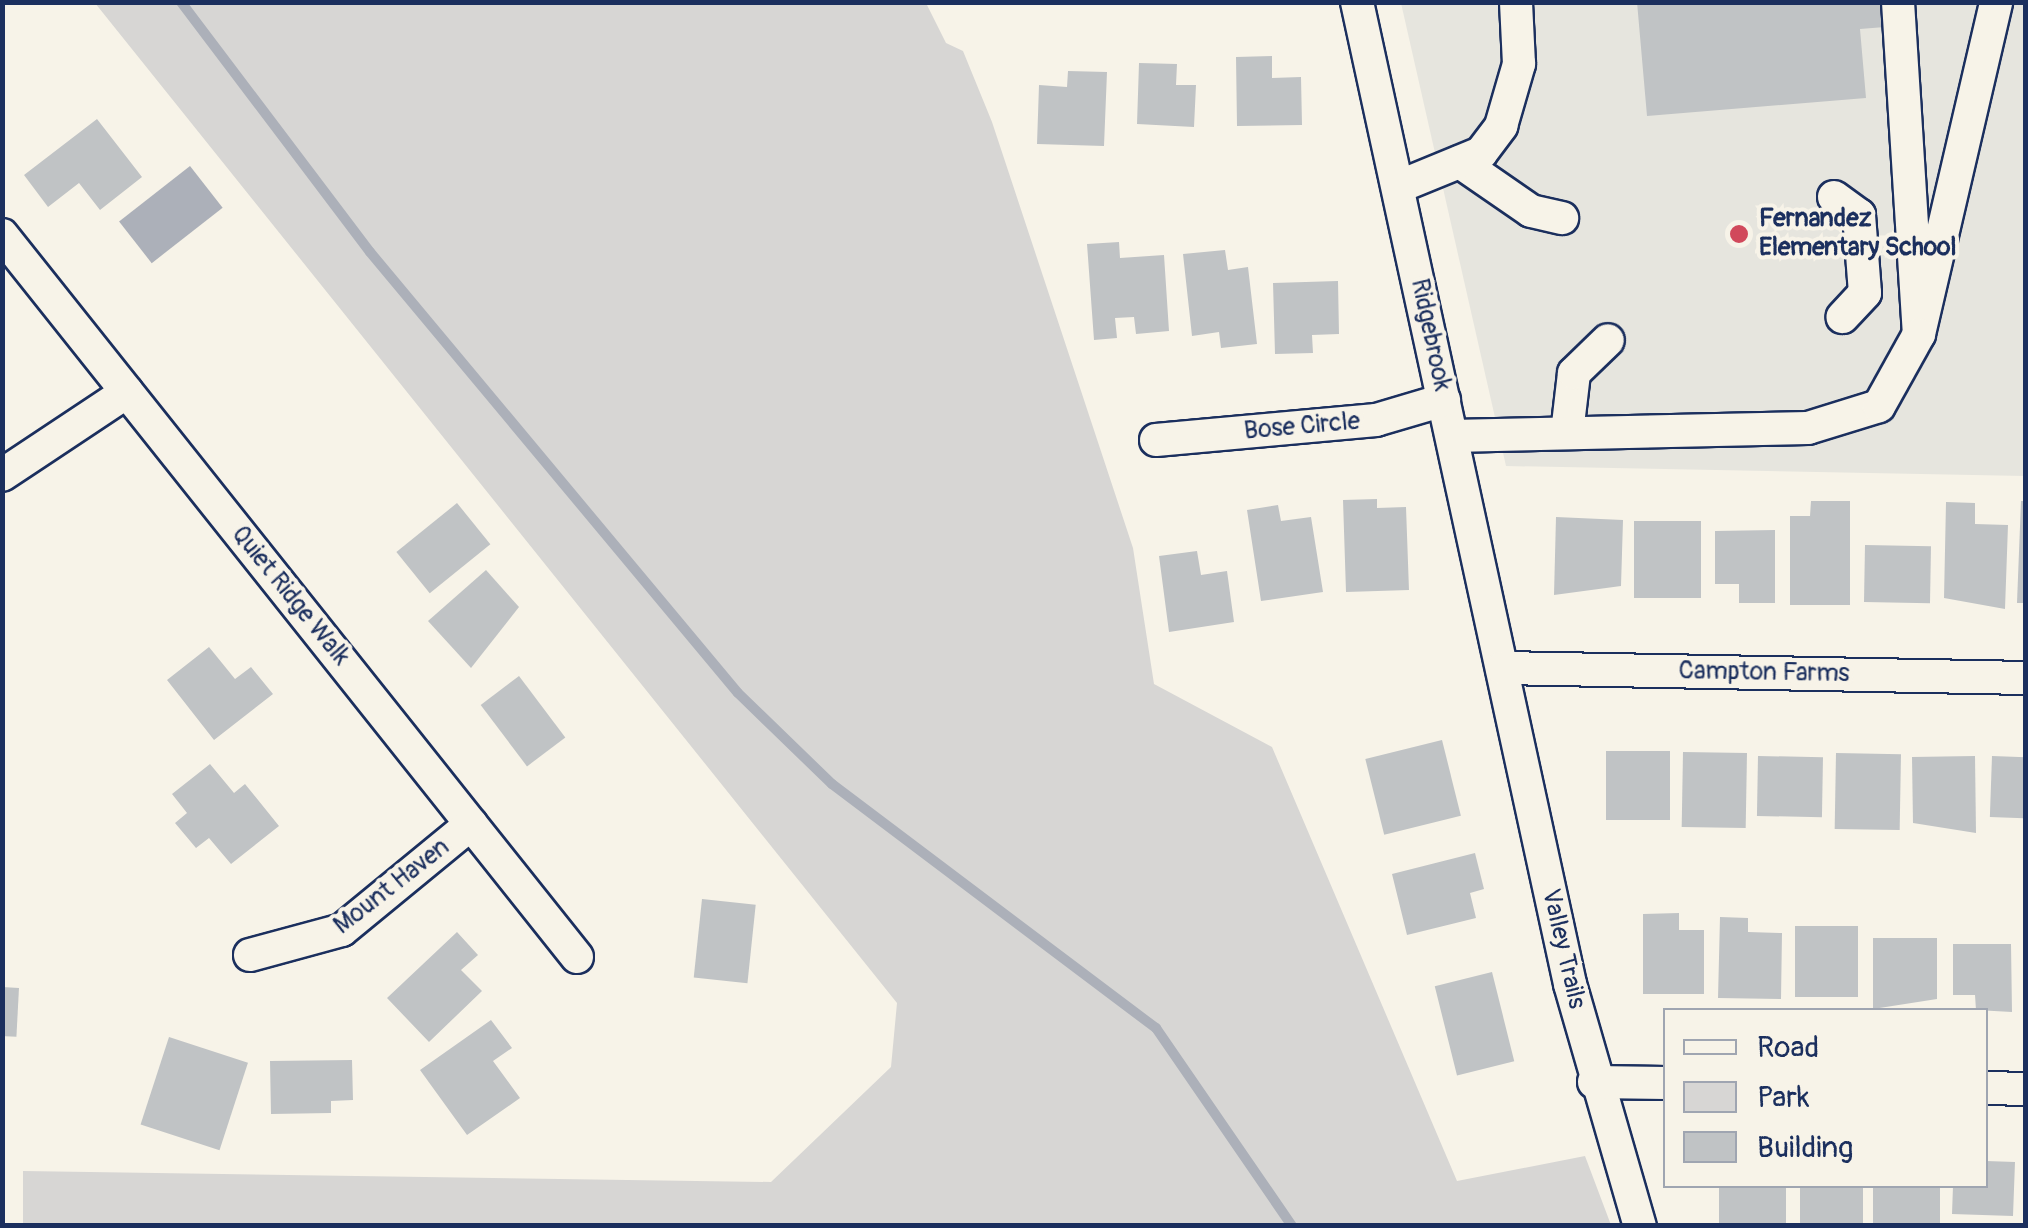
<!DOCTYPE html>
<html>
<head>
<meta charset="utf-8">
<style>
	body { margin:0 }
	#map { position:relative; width:2028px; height:1228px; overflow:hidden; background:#f7f3e8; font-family:Pangolin,sans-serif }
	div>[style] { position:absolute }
	.built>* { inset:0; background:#e6e5de }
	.green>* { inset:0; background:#d7d6d4 }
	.water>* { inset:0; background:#acb0b9; transform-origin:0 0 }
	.stream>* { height:10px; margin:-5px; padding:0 5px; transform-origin:5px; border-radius:5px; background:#acb0b9 }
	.building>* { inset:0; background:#c0c3c5; transform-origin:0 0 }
	.roads { filter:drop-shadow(2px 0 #1b2f5e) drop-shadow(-2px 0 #1b2f5e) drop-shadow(0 2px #1b2f5e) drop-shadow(0 -2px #1b2f5e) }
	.minor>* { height:32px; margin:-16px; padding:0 16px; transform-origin:16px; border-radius:16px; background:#f7f3e8 }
	.dots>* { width:28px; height:28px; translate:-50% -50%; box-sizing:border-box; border:5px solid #f7f3e8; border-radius:50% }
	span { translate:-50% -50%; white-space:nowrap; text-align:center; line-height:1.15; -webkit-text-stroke:8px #f7f3e8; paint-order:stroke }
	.poi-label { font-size:25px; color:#1b2f5e; font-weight:700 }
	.left { translate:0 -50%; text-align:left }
	.street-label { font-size:25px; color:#1b2f5e }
	.frame { position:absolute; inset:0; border:5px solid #1b2f5e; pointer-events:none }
	.legend { position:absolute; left:1663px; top:1008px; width:325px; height:180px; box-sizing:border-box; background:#f7f3e8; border:2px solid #9fa5b1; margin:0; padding:12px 18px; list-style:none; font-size:30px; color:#1b2f5e }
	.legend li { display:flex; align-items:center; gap:20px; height:50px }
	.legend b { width:50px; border:2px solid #9fa5b1 }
</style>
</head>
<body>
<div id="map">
	<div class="built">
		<i style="clip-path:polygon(1401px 3px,2025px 3px,2025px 476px,1506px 466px)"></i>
	</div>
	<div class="green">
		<i style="clip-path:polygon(926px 3px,946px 43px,963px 51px,992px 122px,1133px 548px,1154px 684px,1272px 747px,1457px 1181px,1585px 1156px,1611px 1225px,23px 1225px,23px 1171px,771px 1182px,891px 1067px,897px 1003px,95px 3px)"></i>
	</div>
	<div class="water">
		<i style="left:190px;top:166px;width:53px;height:90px;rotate:52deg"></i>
	</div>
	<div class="stream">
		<i style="left:181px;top:2px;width:313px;rotate:52.9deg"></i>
		<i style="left:370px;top:252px;width:574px;rotate:50.16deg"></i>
		<i style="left:738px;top:693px;width:131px;rotate:44.1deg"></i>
		<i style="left:832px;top:784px;width:406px;rotate:37deg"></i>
		<i style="left:1156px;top:1028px;width:240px;rotate:55.5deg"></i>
	</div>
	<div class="building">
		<i style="clip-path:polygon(1637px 2px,1883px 2px,1885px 27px,1860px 29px,1866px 98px,1647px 116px)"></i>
		<i style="clip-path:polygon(1272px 56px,1272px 78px,1301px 77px,1302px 125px,1237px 126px,1236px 57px)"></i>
		<i style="clip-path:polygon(1139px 63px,1177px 64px,1176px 85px,1196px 85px,1194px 127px,1137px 124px)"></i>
		<i style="clip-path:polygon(1068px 71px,1107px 72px,1104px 146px,1037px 144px,1039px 85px,1067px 87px)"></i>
		<i style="clip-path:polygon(97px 119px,142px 177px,100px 210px,79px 183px,48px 207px,24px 175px)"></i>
		<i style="clip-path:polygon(1119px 242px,1120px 258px,1164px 255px,1169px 331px,1136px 334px,1134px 317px,1115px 318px,1117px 338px,1094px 340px,1087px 244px)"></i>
		<i style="clip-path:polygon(1225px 250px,1228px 270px,1248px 267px,1257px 344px,1221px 348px,1219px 332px,1192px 336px,1183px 254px)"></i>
		<i style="clip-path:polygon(1338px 281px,1339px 334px,1312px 335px,1313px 353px,1275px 354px,1273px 283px)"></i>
		<i style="clip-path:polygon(1377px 499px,1377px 508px,1406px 507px,1409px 590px,1346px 592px,1343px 500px)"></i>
		<i style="clip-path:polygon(1811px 501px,1850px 501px,1850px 605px,1790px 605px,1790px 516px,1810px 516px)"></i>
		<i style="clip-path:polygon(2021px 501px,2026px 501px,2026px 603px,2017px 603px)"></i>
		<i style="clip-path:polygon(1946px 502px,1975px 503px,1975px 524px,2008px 525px,2005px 609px,1944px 598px)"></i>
		<i style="left:457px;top:503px;width:53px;height:78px;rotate:51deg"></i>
		<i style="clip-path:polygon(1278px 505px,1281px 521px,1311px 517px,1323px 592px,1261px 601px,1247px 510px)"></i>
		<i style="clip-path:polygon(1556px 517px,1623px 520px,1621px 586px,1554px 595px)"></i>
		<i style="left:1634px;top:521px;width:67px;height:77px"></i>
		<i style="clip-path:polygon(1775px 530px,1775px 603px,1739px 603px,1739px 584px,1715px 584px,1715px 531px)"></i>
		<i style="left:1865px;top:545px;width:66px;height:57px;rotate:1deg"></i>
		<i style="clip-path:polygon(1197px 551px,1201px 575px,1227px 571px,1234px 622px,1169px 632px,1159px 556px)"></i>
		<i style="clip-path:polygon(486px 570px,519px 607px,471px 668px,428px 621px)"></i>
		<i style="clip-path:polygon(209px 647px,235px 679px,251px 667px,273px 694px,214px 740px,167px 680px)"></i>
		<i style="left:519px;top:676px;width:77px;height:48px;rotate:53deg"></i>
		<i style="left:1442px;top:740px;width:78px;height:79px;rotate:76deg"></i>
		<i style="left:1670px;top:751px;width:69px;height:64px;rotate:90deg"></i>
		<i style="left:1683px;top:752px;width:64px;height:75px;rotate:1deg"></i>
		<i style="left:1836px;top:753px;width:65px;height:76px;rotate:1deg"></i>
		<i style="left:1758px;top:756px;width:65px;height:60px;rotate:1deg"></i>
		<i style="clip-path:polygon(1975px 756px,1976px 833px,1913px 823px,1912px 757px)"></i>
		<i style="left:1992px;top:756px;width:34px;height:61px;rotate:2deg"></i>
		<i style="clip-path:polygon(210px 764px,234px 793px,245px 784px,279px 826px,231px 864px,209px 838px,196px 848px,175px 823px,187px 813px,172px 794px)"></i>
		<i style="clip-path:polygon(1475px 853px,1484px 889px,1470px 893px,1476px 918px,1407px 935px,1392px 874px)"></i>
		<i style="left:702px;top:899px;width:54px;height:79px;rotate:6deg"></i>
		<i style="clip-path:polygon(1679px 913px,1679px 930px,1704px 930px,1704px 994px,1643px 994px,1643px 914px)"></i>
		<i style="clip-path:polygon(1720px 917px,1748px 918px,1748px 932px,1782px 933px,1781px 999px,1718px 998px)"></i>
		<i style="left:1795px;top:926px;width:63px;height:71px"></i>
		<i style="clip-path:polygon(457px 932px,478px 955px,461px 970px,482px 991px,429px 1042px,387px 998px)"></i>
		<i style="clip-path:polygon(1873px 938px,1937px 938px,1937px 999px,1873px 1009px)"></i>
		<i style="clip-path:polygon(1953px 944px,2011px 944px,2012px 1012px,1976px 1010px,1975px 995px,1953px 995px)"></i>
		<i style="left:1492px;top:972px;width:92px;height:59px;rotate:76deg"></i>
		<i style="left:2px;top:987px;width:17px;height:49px;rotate:3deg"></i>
		<i style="clip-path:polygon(491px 1020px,512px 1048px,493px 1061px,520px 1098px,467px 1135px,420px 1070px)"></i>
		<i style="left:169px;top:1037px;width:83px;height:92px;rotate:18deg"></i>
		<i style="clip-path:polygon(352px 1060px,353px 1100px,331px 1101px,331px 1113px,271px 1114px,270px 1061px)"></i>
		<i style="clip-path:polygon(1986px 1161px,2015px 1162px,2013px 1216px,1952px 1214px,1953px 1186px,1986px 1186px)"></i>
		<i style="left:1719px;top:1186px;width:67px;height:40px"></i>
		<i style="left:1800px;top:1186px;width:63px;height:40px"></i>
		<i style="left:1873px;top:1186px;width:67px;height:40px"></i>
	</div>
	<div class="roads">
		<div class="minor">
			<i style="left:1357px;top:2px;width:1005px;rotate:77.76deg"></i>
			<i style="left:1570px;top:984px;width:252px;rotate:73.9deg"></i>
			<i style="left:1898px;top:2px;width:333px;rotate:86.4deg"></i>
			<i style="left:1919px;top:334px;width:341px;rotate:-76.9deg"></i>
			<i style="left:1460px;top:162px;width:86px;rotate:34.6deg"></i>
			<i style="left:1531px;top:211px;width:32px;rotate:13deg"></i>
			<i style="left:1398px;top:187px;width:90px;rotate:-22.3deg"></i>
			<i style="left:1481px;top:153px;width:34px;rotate:-53deg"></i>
			<i style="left:1501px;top:126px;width:65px;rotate:-73.8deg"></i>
			<i style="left:1519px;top:64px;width:62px;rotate:-92.8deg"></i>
			<i style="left:1834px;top:197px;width:31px;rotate:36deg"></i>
			<i style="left:1859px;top:215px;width:78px;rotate:85.6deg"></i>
			<i style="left:1865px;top:293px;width:33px;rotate:133deg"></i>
			<i style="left:2px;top:235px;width:923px;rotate:51.47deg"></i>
			<i style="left:1567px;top:433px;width:60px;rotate:-83.3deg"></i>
			<i style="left:1574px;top:373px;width:47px;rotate:-44.1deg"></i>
			<i style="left:1452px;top:436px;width:356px;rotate:-1.3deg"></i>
			<i style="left:1808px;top:428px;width:74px;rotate:-17.2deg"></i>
			<i style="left:1879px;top:406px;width:82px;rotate:-60.9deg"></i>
			<i style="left:1156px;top:440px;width:221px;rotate:-5.2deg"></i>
			<i style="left:1376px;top:420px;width:71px;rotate:-16.4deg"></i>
			<i style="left:2px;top:475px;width:150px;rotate:-33.6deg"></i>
			<i style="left:1502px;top:668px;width:524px;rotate:1.09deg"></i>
			<i style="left:250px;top:955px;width:95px;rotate:-15.2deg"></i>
			<i style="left:342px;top:930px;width:167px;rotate:-39.4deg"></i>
			<i style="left:1594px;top:1082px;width:72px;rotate:0.8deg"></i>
			<i style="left:1986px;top:1088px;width:40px;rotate:1.4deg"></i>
		</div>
	</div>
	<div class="dots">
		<i style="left:1739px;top:234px;background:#d1495b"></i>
	</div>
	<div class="poi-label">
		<span class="left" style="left:1759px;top:234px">Fernandez<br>Elementary School</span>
	</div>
	<div class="street-label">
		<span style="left:1430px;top:335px;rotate:78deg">Ridgebrook</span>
		<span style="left:1302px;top:427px;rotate:-5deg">Bose Circle</span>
		<span style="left:290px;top:596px;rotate:51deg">Quiet Ridge Walk</span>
		<span style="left:1764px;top:673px;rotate:1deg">Campton Farms</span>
		<span style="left:392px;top:887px;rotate:-38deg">Mount Haven</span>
		<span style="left:1563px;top:949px;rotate:77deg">Valley Trails</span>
	</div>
	<div class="frame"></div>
	<ul class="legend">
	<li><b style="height:12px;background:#f7f3e8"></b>Road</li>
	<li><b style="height:28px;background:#d7d6d4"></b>Park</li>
	<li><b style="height:28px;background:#c0c3c5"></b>Building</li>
	</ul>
</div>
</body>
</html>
